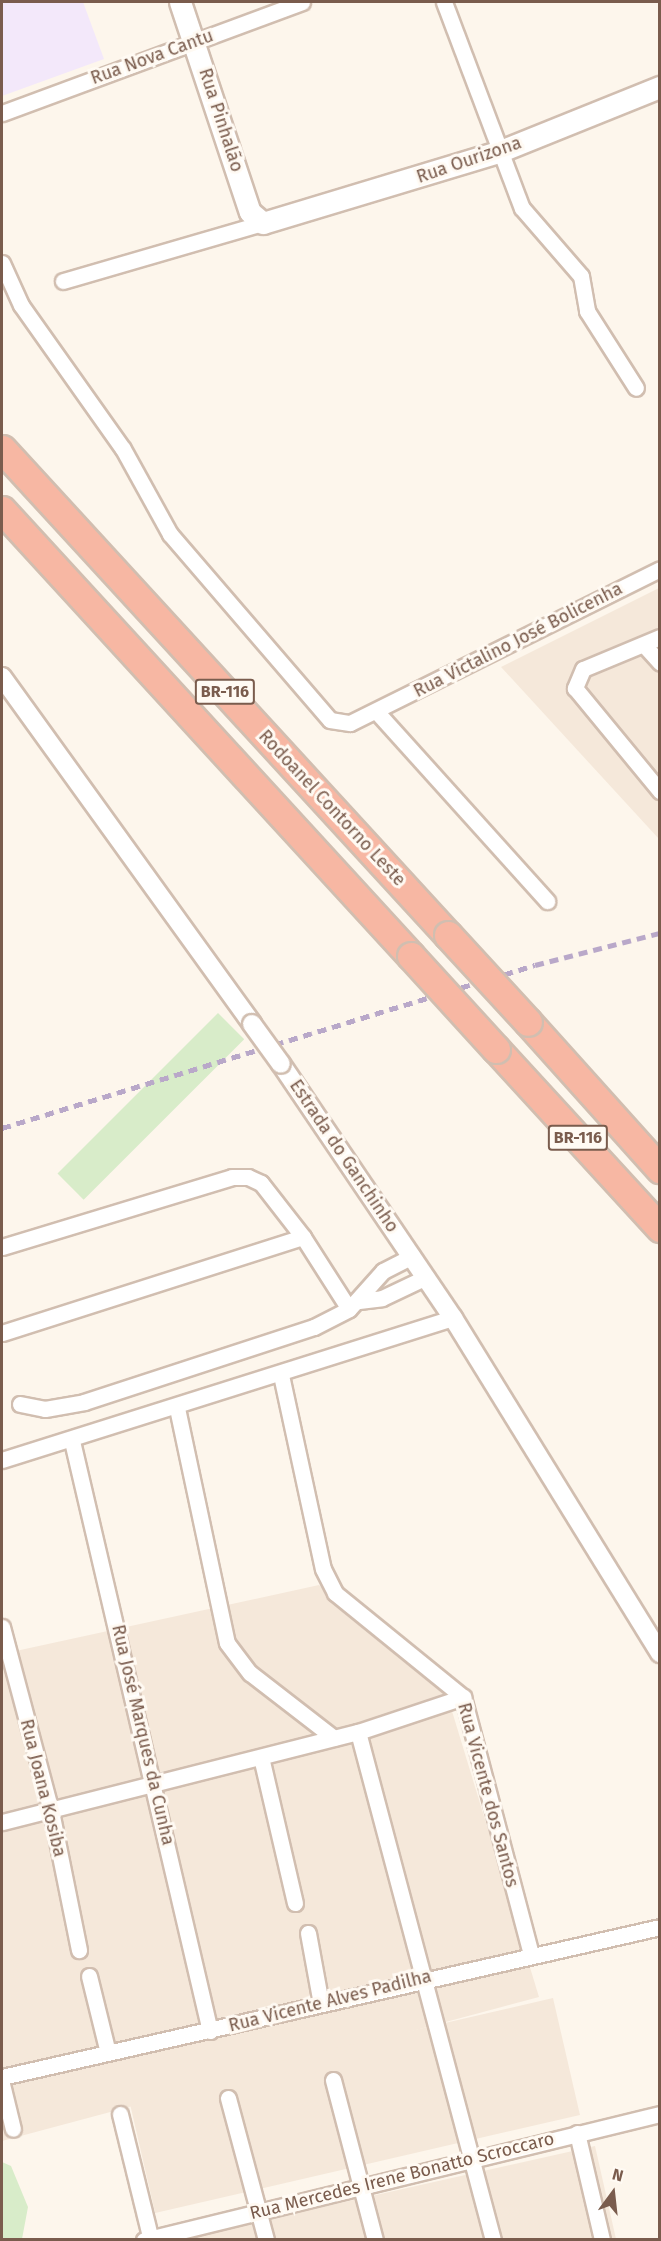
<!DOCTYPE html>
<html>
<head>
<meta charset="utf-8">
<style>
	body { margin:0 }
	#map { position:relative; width:661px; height:2241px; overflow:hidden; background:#fdf6ec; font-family:"Fira Sans",sans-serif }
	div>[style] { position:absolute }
	.residential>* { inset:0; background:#f5e8da; transform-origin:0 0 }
	.education>* { inset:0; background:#f3e8fa }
	.green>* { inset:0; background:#d8ecc9; transform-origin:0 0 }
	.roads { filter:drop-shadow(2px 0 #d1beb0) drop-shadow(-2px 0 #d1beb0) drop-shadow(0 2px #d1beb0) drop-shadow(0 -2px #d1beb0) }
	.minor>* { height:15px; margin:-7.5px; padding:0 7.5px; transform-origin:7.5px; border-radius:7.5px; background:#fff }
	.tertiary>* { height:18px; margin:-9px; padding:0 9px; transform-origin:9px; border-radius:9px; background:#fff }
	.secondary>* { height:21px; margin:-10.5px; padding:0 10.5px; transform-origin:10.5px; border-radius:10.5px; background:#fff }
	.motorway>* { height:27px; margin:-13.5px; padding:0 13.5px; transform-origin:13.5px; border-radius:13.5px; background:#f7b7a3 }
	.rail>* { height:4.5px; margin-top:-2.25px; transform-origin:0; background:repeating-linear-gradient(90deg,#b9a8c9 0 9px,transparent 0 15px) }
	.bridges { filter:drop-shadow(2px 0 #d1beb0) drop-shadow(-2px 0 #d1beb0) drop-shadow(0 2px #d1beb0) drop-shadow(0 -2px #d1beb0) }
	.tertiary-bridge>* { height:18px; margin:-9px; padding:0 9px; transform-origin:9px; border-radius:9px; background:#fff }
	.motorway-bridge>* { height:27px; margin:-13.5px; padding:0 13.5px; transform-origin:13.5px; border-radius:13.5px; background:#f7b7a3 }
	span { translate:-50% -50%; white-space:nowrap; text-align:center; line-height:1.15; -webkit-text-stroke:6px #fffaf3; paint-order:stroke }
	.shield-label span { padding:2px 4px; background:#fffaf3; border:2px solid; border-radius:4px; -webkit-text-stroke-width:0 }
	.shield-label { font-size:16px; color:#7a5c4d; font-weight:700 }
	.street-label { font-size:18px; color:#7a5c4d }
	.frame { position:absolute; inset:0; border:3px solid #7a5c4d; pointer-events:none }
	.north { position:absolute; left:583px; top:2163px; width:60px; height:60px; -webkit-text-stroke:4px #fffaf3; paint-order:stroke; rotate:15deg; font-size:16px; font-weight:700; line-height:24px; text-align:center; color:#7a5c4d }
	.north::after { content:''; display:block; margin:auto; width:21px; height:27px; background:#7a5c4d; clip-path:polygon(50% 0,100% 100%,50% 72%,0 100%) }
</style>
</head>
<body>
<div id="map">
	<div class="residential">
		<i style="clip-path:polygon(659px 588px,659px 839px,501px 667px)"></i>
		<i style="clip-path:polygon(319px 1585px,448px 1698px,539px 1997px,2px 2141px,2px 1654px)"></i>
		<i style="left:553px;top:1998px;width:120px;height:436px;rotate:77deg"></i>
		<i style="clip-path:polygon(595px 2146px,616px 2239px,174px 2240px)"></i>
	</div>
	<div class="education">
		<i style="clip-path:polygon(2px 2px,83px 2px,104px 59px,2px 96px)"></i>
	</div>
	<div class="green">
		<i style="left:218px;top:1013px;width:37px;height:227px;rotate:45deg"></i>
		<i style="clip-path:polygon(2px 2162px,11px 2166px,28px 2207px,22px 2239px,2px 2239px)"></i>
	</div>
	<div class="roads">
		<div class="minor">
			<i style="left:444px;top:2px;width:220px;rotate:69.3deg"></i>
			<i style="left:522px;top:208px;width:90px;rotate:49.1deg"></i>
			<i style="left:581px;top:276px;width:36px;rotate:80deg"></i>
			<i style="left:587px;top:311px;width:91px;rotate:57.5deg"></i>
			<i style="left:2px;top:113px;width:320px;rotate:-20.3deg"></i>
			<i style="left:2px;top:263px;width:46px;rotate:65.7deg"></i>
			<i style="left:21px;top:305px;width:176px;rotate:54.7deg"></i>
			<i style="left:123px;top:449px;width:97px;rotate:61.1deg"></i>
			<i style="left:170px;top:534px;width:245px;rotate:49.3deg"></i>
			<i style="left:330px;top:720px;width:20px;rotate:9deg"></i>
			<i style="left:350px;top:723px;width:346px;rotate:-26.4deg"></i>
			<i style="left:63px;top:281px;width:208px;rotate:-16.2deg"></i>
			<i style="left:660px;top:637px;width:83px;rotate:157.4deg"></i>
			<i style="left:583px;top:669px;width:21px;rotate:113deg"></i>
			<i style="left:575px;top:688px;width:134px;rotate:50.5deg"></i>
			<i style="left:644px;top:645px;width:24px;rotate:48deg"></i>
			<i style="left:376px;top:711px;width:256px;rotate:48deg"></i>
			<i style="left:2px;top:1247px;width:240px;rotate:-16.9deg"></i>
			<i style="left:232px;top:1177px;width:16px"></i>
			<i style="left:248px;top:1177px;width:14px;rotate:25deg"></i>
			<i style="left:261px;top:1183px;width:68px;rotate:52.1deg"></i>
			<i style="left:303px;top:1237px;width:85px;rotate:57.4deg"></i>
			<i style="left:359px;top:1301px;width:23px;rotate:-7deg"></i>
			<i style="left:382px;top:1298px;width:49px;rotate:-25.5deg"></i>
			<i style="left:2px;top:1333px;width:316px;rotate:-17.7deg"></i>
			<i style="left:281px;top:1375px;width:198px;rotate:77.8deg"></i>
			<i style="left:323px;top:1569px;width:27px;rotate:63deg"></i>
			<i style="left:335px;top:1593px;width:165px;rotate:39.1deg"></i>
			<i style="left:463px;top:1697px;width:267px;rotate:75.2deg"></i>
			<i style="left:20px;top:1404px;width:25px;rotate:11deg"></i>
			<i style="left:45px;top:1409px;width:40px;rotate:-10deg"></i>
			<i style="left:84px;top:1402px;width:242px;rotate:-18.1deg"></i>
			<i style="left:314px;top:1327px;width:39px;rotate:-27deg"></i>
			<i style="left:349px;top:1309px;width:51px;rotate:-48.2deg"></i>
			<i style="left:383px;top:1271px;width:33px;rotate:-27deg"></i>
			<i style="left:177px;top:1408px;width:240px;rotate:78deg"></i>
			<i style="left:227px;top:1643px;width:38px;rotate:53deg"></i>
			<i style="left:250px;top:1673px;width:106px;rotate:37.7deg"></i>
			<i style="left:72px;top:1441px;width:606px;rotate:76.84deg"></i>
			<i style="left:2px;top:1460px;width:473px;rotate:-17.5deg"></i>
			<i style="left:2px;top:1627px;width:190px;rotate:75.1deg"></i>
			<i style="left:51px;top:1811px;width:142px;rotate:78.6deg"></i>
			<i style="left:358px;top:1732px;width:526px;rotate:75.12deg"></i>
			<i style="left:261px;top:1757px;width:150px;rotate:76.9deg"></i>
			<i style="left:2px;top:1822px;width:367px;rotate:-14.2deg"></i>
			<i style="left:358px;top:1732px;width:111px;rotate:-18.4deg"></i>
			<i style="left:308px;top:1933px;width:72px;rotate:79.6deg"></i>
			<i style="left:89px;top:1976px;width:79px;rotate:76.1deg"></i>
			<i style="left:2px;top:2077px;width:675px;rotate:-12.84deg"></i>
			<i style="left:333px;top:2080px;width:165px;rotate:75.3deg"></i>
			<i style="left:2px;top:2084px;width:46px;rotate:76.3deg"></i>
			<i style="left:228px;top:2098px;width:147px;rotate:75deg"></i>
			<i style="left:120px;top:2114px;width:130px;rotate:76.2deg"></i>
			<i style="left:577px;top:2133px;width:110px;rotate:76.8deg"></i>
			<i style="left:144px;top:2240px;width:531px;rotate:-13.72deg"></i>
		</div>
		<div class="tertiary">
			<i style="left:2px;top:677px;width:428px;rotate:54.2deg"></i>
			<i style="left:281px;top:1064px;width:307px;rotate:55.9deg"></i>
			<i style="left:453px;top:1318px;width:394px;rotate:58.3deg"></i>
		</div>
		<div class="secondary">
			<i style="left:180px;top:2px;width:221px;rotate:71.6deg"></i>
			<i style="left:250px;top:212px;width:17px;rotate:40deg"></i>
			<i style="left:263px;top:223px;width:245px;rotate:-16.8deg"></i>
			<i style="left:498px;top:152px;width:175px;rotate:-21.9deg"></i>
		</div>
		<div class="motorway">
			<i style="left:2px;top:449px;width:660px;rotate:47.46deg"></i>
			<i style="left:2px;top:510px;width:605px;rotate:47.48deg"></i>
			<i style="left:528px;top:1022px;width:198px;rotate:48.1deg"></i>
			<i style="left:496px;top:1049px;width:243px;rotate:47.5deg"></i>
		</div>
	</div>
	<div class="rail">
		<i style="left:2px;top:1128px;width:557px;rotate:-17deg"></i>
		<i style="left:535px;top:965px;width:129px;rotate:-14.4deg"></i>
	</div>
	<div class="bridges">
		<div class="tertiary-bridge">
			<i style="left:252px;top:1024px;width:49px;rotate:54.1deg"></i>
		</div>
		<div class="motorway-bridge">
			<i style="left:448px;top:935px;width:118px;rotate:47.4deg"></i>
			<i style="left:411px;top:956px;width:126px;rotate:47.6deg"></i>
		</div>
	</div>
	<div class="shield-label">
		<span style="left:225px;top:692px">BR-116</span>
		<span style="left:578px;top:1138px">BR-116</span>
	</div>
	<div class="street-label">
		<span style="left:152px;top:57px;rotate:-20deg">Rua Nova Cantu</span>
		<span style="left:221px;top:120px;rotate:72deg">Rua Pinhalão</span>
		<span style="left:469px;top:160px;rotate:-19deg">Rua Ourizona</span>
		<span style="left:518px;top:640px;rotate:-27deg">Rua Victalino José Bolicenha</span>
		<span style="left:332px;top:808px;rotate:47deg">Rodoanel Contorno Leste</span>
		<span style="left:344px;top:1156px;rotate:56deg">Estrada do Ganchinho</span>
		<span style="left:143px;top:1735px;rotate:77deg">Rua José Marques da Cunha</span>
		<span style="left:43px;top:1788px;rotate:76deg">Rua Joana Kosiba</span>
		<span style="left:488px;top:1795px;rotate:75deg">Rua Vicente dos Santos</span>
		<span style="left:330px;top:2001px;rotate:-14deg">Rua Vicente Alves Padilha</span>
		<span style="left:402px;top:2176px;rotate:-14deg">Rua Mercedes Irene Bonatto Scroccaro</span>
	</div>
	<div class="frame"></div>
	<div class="north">N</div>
</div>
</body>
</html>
